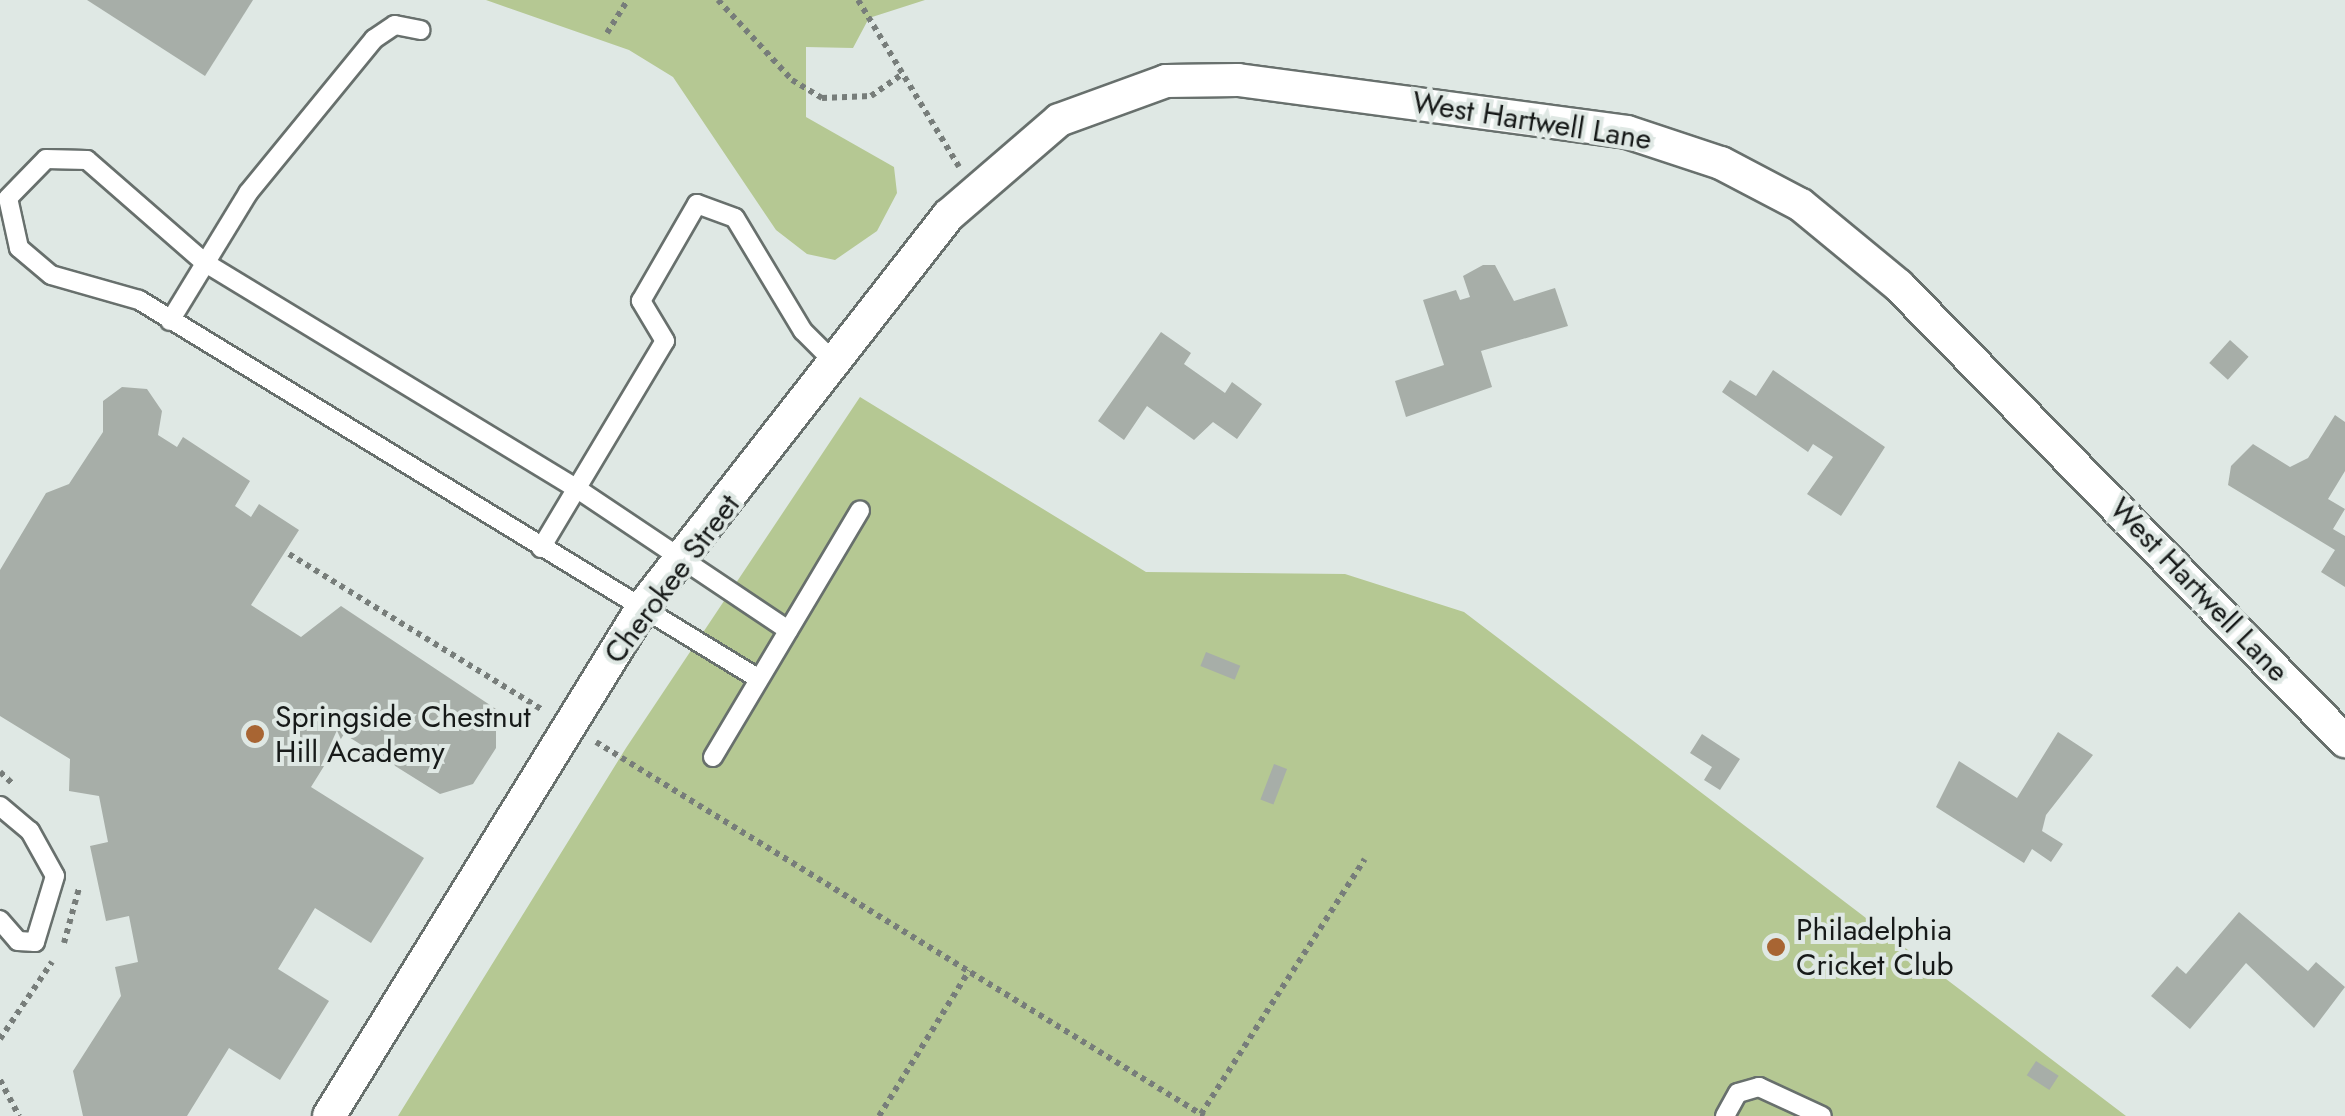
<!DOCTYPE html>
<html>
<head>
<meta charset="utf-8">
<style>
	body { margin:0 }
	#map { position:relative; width:2345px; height:1116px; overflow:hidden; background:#dfe8e4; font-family:Jost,sans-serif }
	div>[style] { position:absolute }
	.green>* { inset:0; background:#b5c893 }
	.building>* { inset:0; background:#a7aea8; transform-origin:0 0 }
	.path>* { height:6px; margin-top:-3px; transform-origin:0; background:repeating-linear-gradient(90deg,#777d7a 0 5px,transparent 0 10px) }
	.roads { filter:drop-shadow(2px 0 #68706d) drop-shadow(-2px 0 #68706d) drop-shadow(0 2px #68706d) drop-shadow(0 -2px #68706d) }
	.service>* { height:18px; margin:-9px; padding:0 9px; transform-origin:9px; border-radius:9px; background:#fff }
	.minor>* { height:32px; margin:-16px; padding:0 16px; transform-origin:16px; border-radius:16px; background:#fff }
	.dots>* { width:28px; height:28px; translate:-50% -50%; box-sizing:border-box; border:5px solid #dfe8e4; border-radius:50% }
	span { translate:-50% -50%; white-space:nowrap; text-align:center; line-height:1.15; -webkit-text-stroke:8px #dfe8e4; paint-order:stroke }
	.street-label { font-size:30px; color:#171a19 }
	.poi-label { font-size:30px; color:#171a19 }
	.left { translate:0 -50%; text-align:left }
</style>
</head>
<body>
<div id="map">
	<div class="green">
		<i style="clip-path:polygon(486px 0,925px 0,869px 18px,853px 48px,806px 47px,806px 117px,894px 167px,897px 193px,877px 231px,835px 260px,807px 254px,776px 230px,673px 77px,629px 50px)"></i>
		<i style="clip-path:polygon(860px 397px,1146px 572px,1345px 574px,1464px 612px,2126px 1116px,398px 1116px,626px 748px)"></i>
	</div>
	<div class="building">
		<i style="clip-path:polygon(87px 0,253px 0,205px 76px)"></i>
		<i style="clip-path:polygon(1483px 265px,1495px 265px,1514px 301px,1555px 288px,1568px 326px,1481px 351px,1492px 387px,1406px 417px,1395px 381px,1444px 365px,1423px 300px,1456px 290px,1460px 300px,1470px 297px,1463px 276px)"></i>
		<i style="clip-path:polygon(1161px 332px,1191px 353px,1184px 364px,1225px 393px,1232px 382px,1262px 404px,1237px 439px,1213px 422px,1194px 440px,1147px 406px,1124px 440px,1098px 421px)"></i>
		<i style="left:2230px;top:340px;width:25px;height:31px;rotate:42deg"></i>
		<i style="clip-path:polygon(1773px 370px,1885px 447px,1841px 516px,1807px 494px,1833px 457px,1813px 444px,1808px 452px,1722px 392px,1730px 380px,1756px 396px)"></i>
		<i style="clip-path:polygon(122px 387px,147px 389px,162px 411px,158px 435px,177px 447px,183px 437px,250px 481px,235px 506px,251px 517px,259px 504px,299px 530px,251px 605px,301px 637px,341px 606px,496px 709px,496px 748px,473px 784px,440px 794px,344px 734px,311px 787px,424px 858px,371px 943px,315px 908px,278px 969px,329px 1001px,280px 1080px,229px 1048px,187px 1116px,83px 1116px,73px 1071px,121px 996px,115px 967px,138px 962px,129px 916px,106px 921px,90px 846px,108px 842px,99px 796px,69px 791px,70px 759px,0 716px,0 570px,46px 493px,69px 484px,103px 432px,103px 401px)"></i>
		<i style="clip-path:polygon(2335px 415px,2345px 422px,2345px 471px,2328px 499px,2345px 509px,2333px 529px,2345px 536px,2345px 587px,2321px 572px,2335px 550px,2228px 485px,2231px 466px,2253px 444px,2290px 467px,2308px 458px)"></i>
		<i style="left:1206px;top:652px;width:37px;height:15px;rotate:22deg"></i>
		<i style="clip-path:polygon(2058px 732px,2093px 755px,2046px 815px,2042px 831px,2063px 844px,2051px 862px,2032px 849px,2024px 863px,1936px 807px,1959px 761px,2017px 798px)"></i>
		<i style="clip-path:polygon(1702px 734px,1740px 759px,1720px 790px,1704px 780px,1712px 767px,1690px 753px)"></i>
		<i style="left:1274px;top:764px;width:14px;height:38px;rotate:21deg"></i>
		<i style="clip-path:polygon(2239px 912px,2308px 971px,2316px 962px,2345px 987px,2314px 1028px,2246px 963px,2190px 1029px,2151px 996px,2177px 966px,2186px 974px)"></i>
		<i style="left:2036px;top:1061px;width:27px;height:17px;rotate:33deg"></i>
	</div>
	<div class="path">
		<i style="left:718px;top:0;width:109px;rotate:47.2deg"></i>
		<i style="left:792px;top:80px;width:35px;rotate:31deg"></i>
		<i style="left:822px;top:98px;width:49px;rotate:-2.3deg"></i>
		<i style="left:871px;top:96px;width:37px;rotate:-35deg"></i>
		<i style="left:858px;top:0;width:195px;rotate:58.8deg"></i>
		<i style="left:607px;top:33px;width:39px;rotate:-58deg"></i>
		<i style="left:289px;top:554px;width:298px;rotate:31.6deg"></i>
		<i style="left:596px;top:742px;width:714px;rotate:31.6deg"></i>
		<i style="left:0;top:772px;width:16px;rotate:43deg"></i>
		<i style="left:64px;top:943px;width:57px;rotate:-74.7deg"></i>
		<i style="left:0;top:1039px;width:93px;rotate:-56deg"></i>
		<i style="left:0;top:1080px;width:41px;rotate:62.2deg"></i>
		<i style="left:1201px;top:1114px;width:303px;rotate:-57.3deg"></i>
		<i style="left:879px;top:1116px;width:171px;rotate:-58.2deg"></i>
	</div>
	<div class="roads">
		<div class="service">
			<i style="left:170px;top:321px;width:150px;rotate:-58.6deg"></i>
			<i style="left:248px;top:193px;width:199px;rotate:-50.7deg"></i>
			<i style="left:374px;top:39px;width:25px;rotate:-34deg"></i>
			<i style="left:395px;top:25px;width:26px;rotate:11deg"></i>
			<i style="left:541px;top:548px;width:241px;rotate:-59.1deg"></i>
			<i style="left:665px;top:341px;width:47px;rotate:-121deg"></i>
			<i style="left:641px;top:301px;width:112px;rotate:-60deg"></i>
			<i style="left:697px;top:204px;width:40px;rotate:20.2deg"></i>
			<i style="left:735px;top:218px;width:132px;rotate:59deg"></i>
			<i style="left:803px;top:331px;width:47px;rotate:45deg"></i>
			<i style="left:759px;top:679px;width:727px;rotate:-148.56deg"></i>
			<i style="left:139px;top:300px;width:91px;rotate:-164.1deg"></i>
			<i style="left:51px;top:275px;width:42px;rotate:-139.8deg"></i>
			<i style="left:19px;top:248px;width:51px;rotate:-102.4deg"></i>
			<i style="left:8px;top:198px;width:54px;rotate:-45.7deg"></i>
			<i style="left:46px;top:159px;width:41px;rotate:1.4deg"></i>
			<i style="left:87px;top:160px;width:155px;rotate:41.1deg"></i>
			<i style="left:204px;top:262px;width:439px;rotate:31.3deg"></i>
			<i style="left:579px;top:490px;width:252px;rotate:33.8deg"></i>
			<i style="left:713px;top:757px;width:287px;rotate:-59.2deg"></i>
			<i style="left:0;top:806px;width:39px;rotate:40deg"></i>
			<i style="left:30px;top:831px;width:51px;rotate:60.9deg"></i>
			<i style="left:55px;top:876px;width:69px;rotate:106.9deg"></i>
			<i style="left:35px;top:942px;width:17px;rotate:-177deg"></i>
			<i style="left:18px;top:941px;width:28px;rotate:-131deg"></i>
			<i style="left:1725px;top:1116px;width:26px;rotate:-61deg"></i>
			<i style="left:1738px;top:1093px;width:22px;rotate:-16deg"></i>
			<i style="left:1759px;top:1087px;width:69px;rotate:24.7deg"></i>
		</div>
		<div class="minor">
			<i style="left:329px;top:1116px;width:600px;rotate:-58.35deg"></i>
			<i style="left:644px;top:605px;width:495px;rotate:-52deg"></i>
			<i style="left:949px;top:215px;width:145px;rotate:-40.8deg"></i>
			<i style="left:1059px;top:120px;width:114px;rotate:-20deg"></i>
			<i style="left:1166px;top:81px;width:72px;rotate:-0.8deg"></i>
			<i style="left:1238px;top:80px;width:392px;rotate:7.6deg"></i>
			<i style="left:1627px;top:132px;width:99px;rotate:18.3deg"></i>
			<i style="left:1721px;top:163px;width:90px;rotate:27.7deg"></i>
			<i style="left:1801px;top:205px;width:126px;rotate:39.5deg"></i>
			<i style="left:1898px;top:285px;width:639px;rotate:45.57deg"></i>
		</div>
	</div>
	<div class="dots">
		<i style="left:255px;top:734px;background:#a86533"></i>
		<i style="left:1776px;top:947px;background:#a86533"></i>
	</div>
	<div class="street-label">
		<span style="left:1532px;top:121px;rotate:9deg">West Hartwell Lane</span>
		<span style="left:672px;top:579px;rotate:-53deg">Cherokee Street</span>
		<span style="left:2199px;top:590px;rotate:46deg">West Hartwell Lane</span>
	</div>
	<div class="poi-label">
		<span class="left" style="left:275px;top:734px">Springside Chestnut<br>Hill Academy</span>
		<span class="left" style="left:1796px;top:947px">Philadelphia<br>Cricket Club</span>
	</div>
</div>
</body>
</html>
